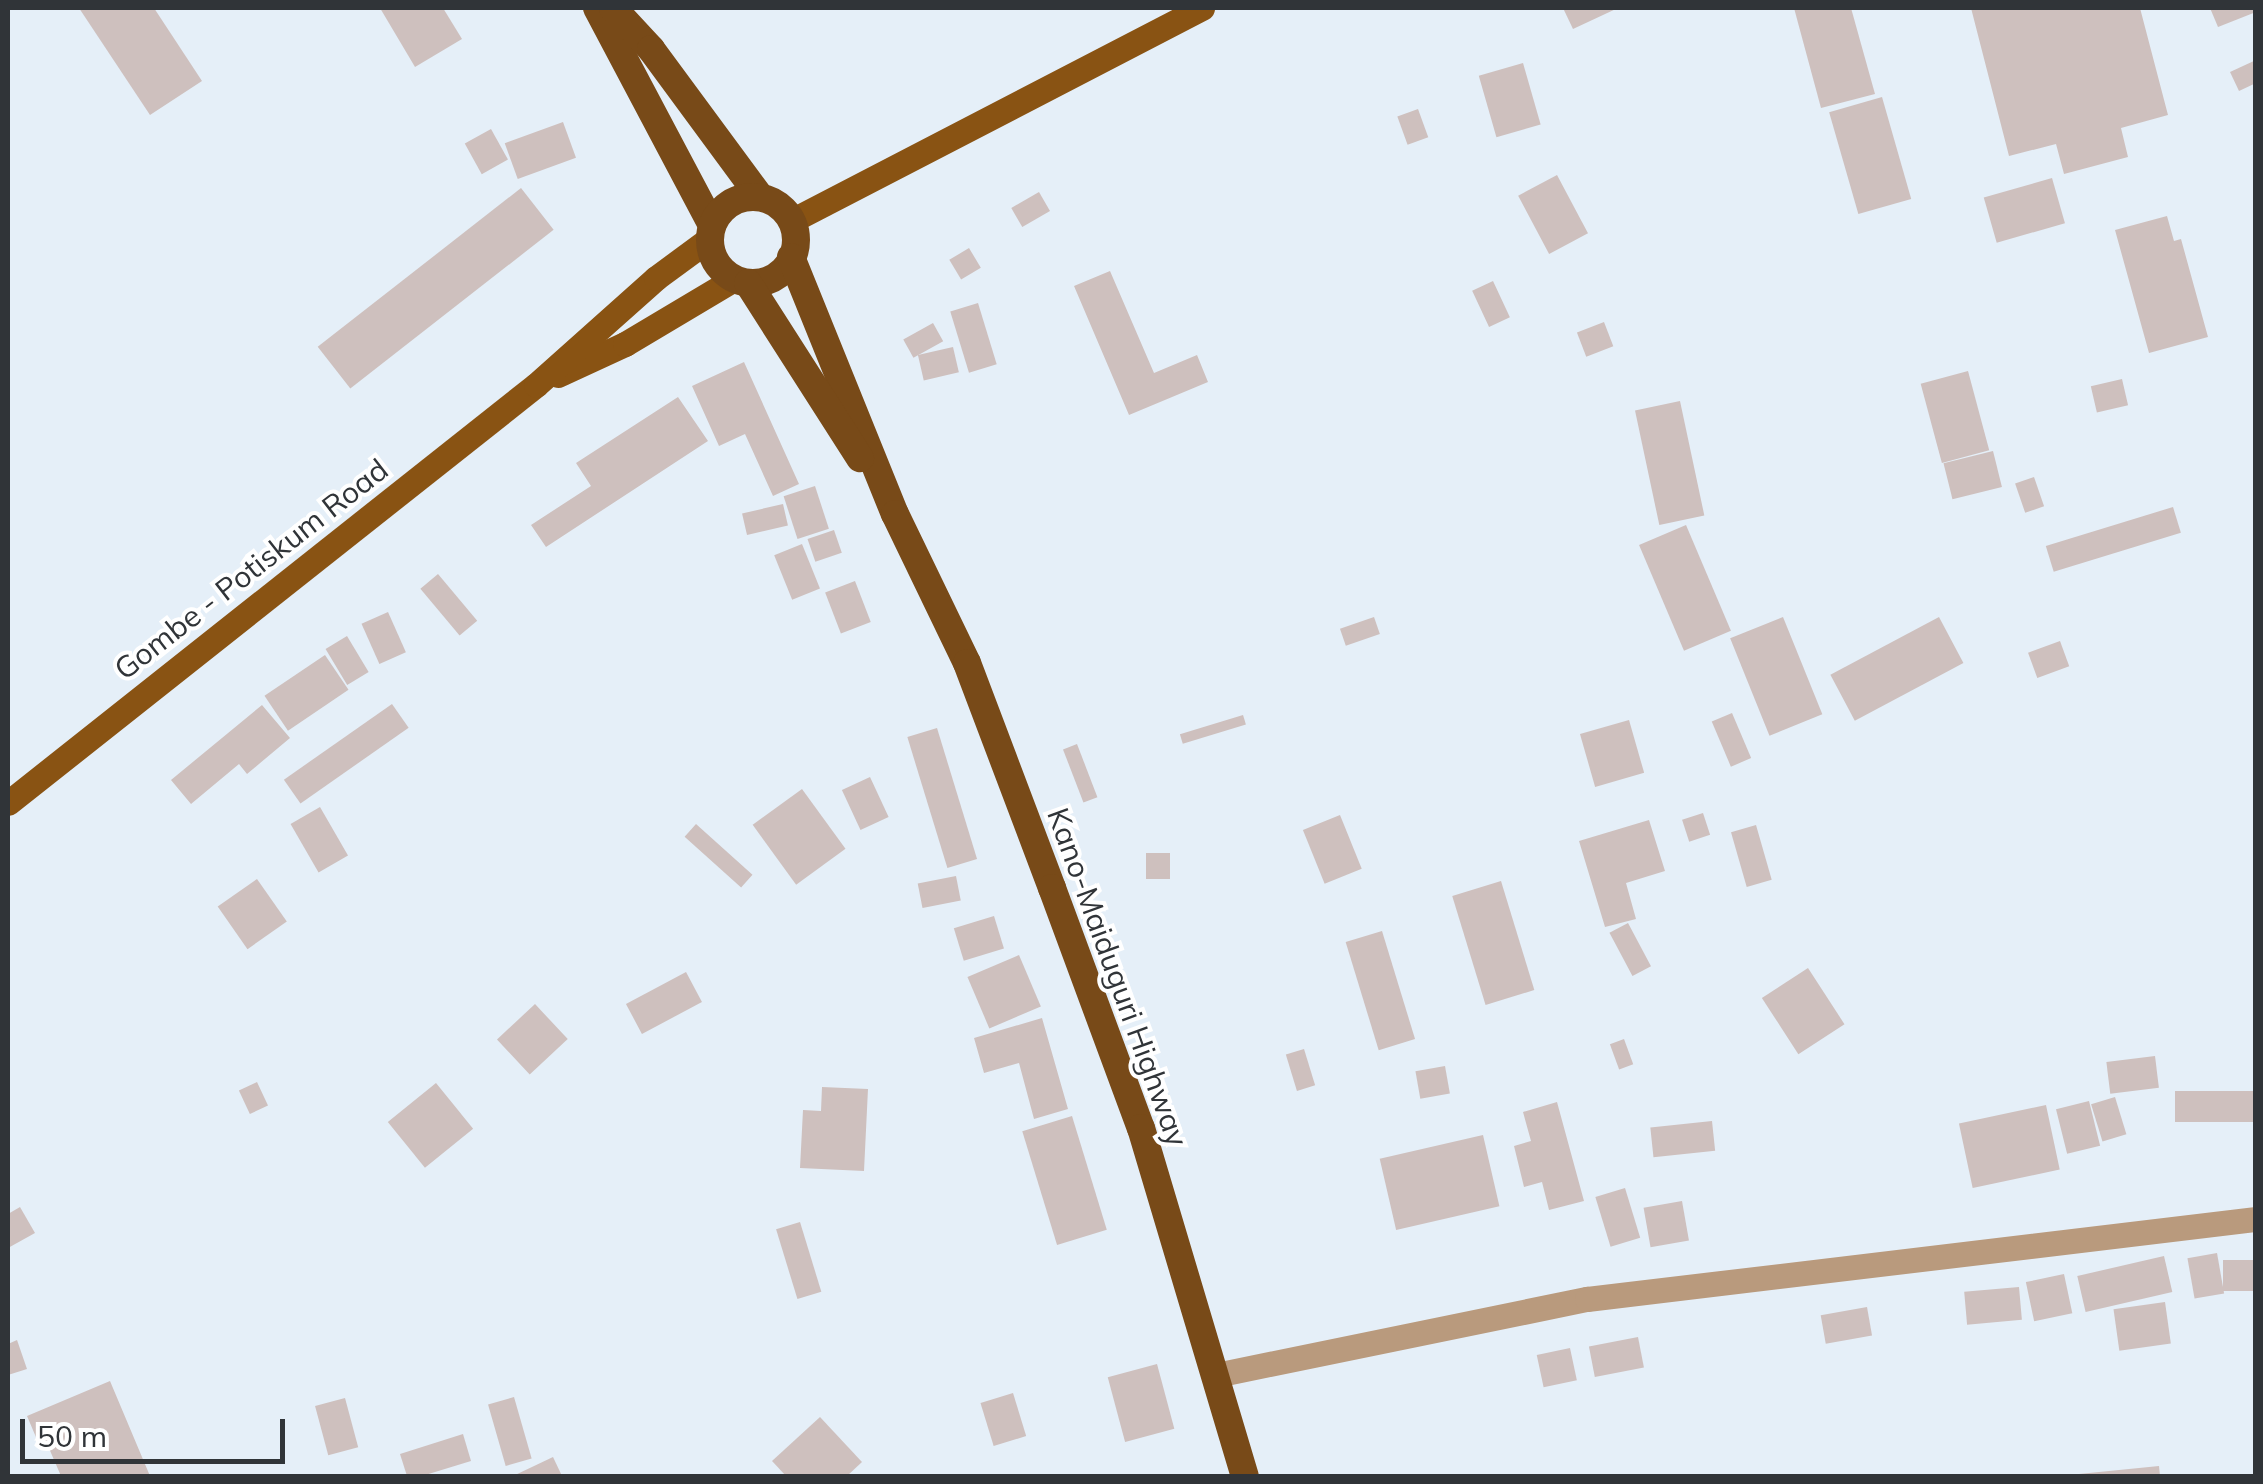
<!DOCTYPE html>
<html>
<head>
<meta charset="utf-8">
<style>
	body { margin:0 }
	#map { position:relative; width:2263px; height:1484px; overflow:hidden; background:#e5eff8; font-family:Mulish,sans-serif }
	div>[style] { position:absolute }
	.building>* { inset:0; background:#cec0be; transform-origin:0 0 }
	.tertiary>* { height:25px; margin:-12.5px; padding:0 12.5px; transform-origin:12.5px; border-radius:12.5px; background:#b99a7d }
	.primary>* { height:25px; margin:-12.5px; padding:0 12.5px; transform-origin:12.5px; border-radius:12.5px; background:#895313 }
	.trunk>* { height:28px; margin:-14px; padding:0 14px; transform-origin:14px; border-radius:14px; background:#784a18 }
	.trunk>.ring { margin:-14px; padding:0; box-sizing:content-box; background:none; border:28px solid #784a18; border-radius:50% }
	span { translate:-50% -50%; white-space:nowrap; text-align:center; line-height:1.15; -webkit-text-stroke:8px #fff; paint-order:stroke }
	.street-label { font-size:30px; color:#303438 }
	.frame { position:absolute; inset:0; border:10px solid #303438; pointer-events:none }
	.scale { position:absolute; left:20px; top:1419px; width:265px; height:45px; box-sizing:border-box; border:5px solid #303438; border-top:0; padding-left:12px; font-size:30px; line-height:35px; white-space:nowrap; color:#303438; -webkit-text-stroke:8px #fff; paint-order:stroke }
</style>
</head>
<body>
<div id="map">
	<div class="building">
		<i style="clip-path:polygon(79px 8px,154px 8px,202px 81px,150px 115px)"></i>
		<i style="clip-path:polygon(380px 8px,443px 8px,462px 39px,415px 67px)"></i>
		<i style="clip-path:polygon(1563px 8px,1618px 8px,1573px 29px)"></i>
		<i style="clip-path:polygon(1794px 8px,1851px 8px,1875px 94px,1821px 108px)"></i>
		<i style="clip-path:polygon(1971px 8px,2140px 8px,2168px 115px,2121px 128px,2128px 157px,2064px 174px,2056px 144px,2009px 156px)"></i>
		<i style="clip-path:polygon(2210px 8px,2256px 8px,2256px 12px,2218px 27px)"></i>
		<i style="clip-path:polygon(2256px 60px,2256px 83px,2239px 91px,2230px 72px)"></i>
		<i style="left:1523px;top:63px;width:64px;height:46px;rotate:74deg"></i>
		<i style="left:1882px;top:97px;width:106px;height:55px;rotate:74deg"></i>
		<i style="left:1418px;top:109px;width:30px;height:22px;rotate:70deg"></i>
		<i style="left:563px;top:122px;width:38px;height:62px;rotate:70deg"></i>
		<i style="left:491px;top:129px;width:35px;height:30px;rotate:61deg"></i>
		<i style="left:1557px;top:175px;width:66px;height:44px;rotate:62deg"></i>
		<i style="left:2052px;top:178px;width:47px;height:71px;rotate:74deg"></i>
		<i style="left:521px;top:188px;width:53px;height:258px;rotate:52deg"></i>
		<i style="left:1039px;top:192px;width:22px;height:32px;rotate:60deg"></i>
		<i style="clip-path:polygon(2167px 216px,2174px 241px,2181px 239px,2208px 337px,2149px 353px,2115px 230px)"></i>
		<i style="left:969px;top:248px;width:23px;height:23px;rotate:59deg"></i>
		<i style="clip-path:polygon(1110px 271px,1154px 373px,1197px 355px,1208px 382px,1129px 415px,1074px 286px)"></i>
		<i style="left:1493px;top:281px;width:40px;height:23px;rotate:65deg"></i>
		<i style="left:978px;top:303px;width:64px;height:29px;rotate:73deg"></i>
		<i style="left:1604px;top:322px;width:26px;height:29px;rotate:69deg"></i>
		<i style="left:933px;top:323px;width:21px;height:34px;rotate:61deg"></i>
		<i style="left:953px;top:347px;width:26px;height:36px;rotate:77deg"></i>
		<i style="clip-path:polygon(744px 362px,799px 484px,773px 496px,745px 434px,719px 446px,692px 386px)"></i>
		<i style="left:1968px;top:371px;width:82px;height:49px;rotate:75deg"></i>
		<i style="left:2122px;top:379px;width:27px;height:32px;rotate:77deg"></i>
		<i style="clip-path:polygon(678px 397px,708px 441px,546px 547px,531px 525px,591px 486px,576px 463px)"></i>
		<i style="left:1680px;top:401px;width:117px;height:46px;rotate:78deg"></i>
		<i style="left:1993px;top:451px;width:37px;height:51px;rotate:76deg"></i>
		<i style="left:2034px;top:477px;width:31px;height:20px;rotate:71deg"></i>
		<i style="left:815px;top:486px;width:45px;height:33px;rotate:72deg"></i>
		<i style="left:783px;top:504px;width:22px;height:42px;rotate:77deg"></i>
		<i style="left:2173px;top:507px;width:27px;height:133px;rotate:73deg"></i>
		<i style="left:1686px;top:525px;width:115px;height:51px;rotate:67deg"></i>
		<i style="left:834px;top:530px;width:24px;height:28px;rotate:71deg"></i>
		<i style="left:802px;top:544px;width:48px;height:30px;rotate:68deg"></i>
		<i style="left:438px;top:574px;width:61px;height:23px;rotate:50deg"></i>
		<i style="left:855px;top:581px;width:44px;height:32px;rotate:69deg"></i>
		<i style="left:388px;top:612px;width:44px;height:29px;rotate:66deg"></i>
		<i style="left:1374px;top:617px;width:18px;height:36px;rotate:71deg"></i>
		<i style="left:1783px;top:617px;width:105px;height:57px;rotate:68deg"></i>
		<i style="left:1939px;top:617px;width:52px;height:123px;rotate:62deg"></i>
		<i style="left:347px;top:636px;width:42px;height:25px;rotate:59deg"></i>
		<i style="left:2060px;top:641px;width:27px;height:34px;rotate:70deg"></i>
		<i style="left:325px;top:655px;width:42px;height:73px;rotate:56deg"></i>
		<i style="left:392px;top:704px;width:29px;height:132px;rotate:55deg"></i>
		<i style="clip-path:polygon(262px 705px,290px 738px,247px 774px,239px 764px,191px 804px,171px 780px)"></i>
		<i style="left:1732px;top:713px;width:49px;height:22px;rotate:67deg"></i>
		<i style="left:1243px;top:715px;width:10px;height:66px;rotate:73deg"></i>
		<i style="left:1629px;top:720px;width:55px;height:51px;rotate:74deg"></i>
		<i style="left:937px;top:728px;width:137px;height:31px;rotate:73deg"></i>
		<i style="left:1077px;top:744px;width:57px;height:15px;rotate:69deg"></i>
		<i style="left:870px;top:777px;width:44px;height:31px;rotate:65deg"></i>
		<i style="left:802px;top:789px;width:74px;height:61px;rotate:54deg"></i>
		<i style="left:320px;top:807px;width:56px;height:34px;rotate:60deg"></i>
		<i style="left:1703px;top:813px;width:23px;height:22px;rotate:72deg"></i>
		<i style="left:1340px;top:815px;width:58px;height:40px;rotate:68deg"></i>
		<i style="clip-path:polygon(1649px 820px,1665px 871px,1626px 883px,1636px 919px,1605px 927px,1579px 841px)"></i>
		<i style="left:696px;top:824px;width:76px;height:17px;rotate:42deg"></i>
		<i style="left:1756px;top:825px;width:57px;height:26px;rotate:74deg"></i>
		<i style="left:1170px;top:853px;width:26px;height:24px;rotate:90deg"></i>
		<i style="left:956px;top:876px;width:25px;height:39px;rotate:79deg"></i>
		<i style="left:257px;top:879px;width:52px;height:48px;rotate:55deg"></i>
		<i style="left:1501px;top:881px;width:114px;height:51px;rotate:73deg"></i>
		<i style="left:994px;top:916px;width:34px;height:42px;rotate:73deg"></i>
		<i style="left:1628px;top:923px;width:49px;height:21px;rotate:62deg"></i>
		<i style="left:1382px;top:931px;width:113px;height:38px;rotate:73deg"></i>
		<i style="left:1019px;top:955px;width:56px;height:56px;rotate:67deg"></i>
		<i style="left:1808px;top:968px;width:67px;height:55px;rotate:57deg"></i>
		<i style="left:686px;top:972px;width:34px;height:68px;rotate:62deg"></i>
		<i style="left:535px;top:1004px;width:48px;height:52px;rotate:47deg"></i>
		<i style="clip-path:polygon(1042px 1018px,1068px 1109px,1034px 1119px,1019px 1063px,984px 1073px,974px 1038px)"></i>
		<i style="left:1624px;top:1039px;width:27px;height:15px;rotate:70deg"></i>
		<i style="left:1304px;top:1049px;width:38px;height:19px;rotate:73deg"></i>
		<i style="left:2155px;top:1056px;width:32px;height:49px;rotate:83deg"></i>
		<i style="left:1445px;top:1066px;width:28px;height:30px;rotate:80deg"></i>
		<i style="left:257px;top:1082px;width:26px;height:20px;rotate:65deg"></i>
		<i style="left:436px;top:1083px;width:59px;height:62px;rotate:51deg"></i>
		<i style="clip-path:polygon(822px 1087px,868px 1089px,864px 1171px,800px 1168px,803px 1110px,821px 1111px)"></i>
		<i style="left:2256px;top:1091px;width:31px;height:81px;rotate:90deg"></i>
		<i style="left:2115px;top:1097px;width:39px;height:25px;rotate:73deg"></i>
		<i style="left:2089px;top:1101px;width:46px;height:34px;rotate:76deg"></i>
		<i style="clip-path:polygon(1557px 1102px,1584px 1201px,1549px 1210px,1542px 1182px,1524px 1187px,1514px 1146px,1531px 1141px,1523px 1112px)"></i>
		<i style="left:2046px;top:1105px;width:66px;height:89px;rotate:78deg"></i>
		<i style="left:1072px;top:1116px;width:119px;height:52px;rotate:73deg"></i>
		<i style="left:1712px;top:1121px;width:30px;height:62px;rotate:84deg"></i>
		<i style="left:1483px;top:1135px;width:73px;height:106px;rotate:77deg"></i>
		<i style="left:1625px;top:1188px;width:52px;height:31px;rotate:73deg"></i>
		<i style="left:1682px;top:1201px;width:40px;height:39px;rotate:80deg"></i>
		<i style="clip-path:polygon(20px 1207px,35px 1233px,8px 1248px,8px 1214px)"></i>
		<i style="left:800px;top:1222px;width:73px;height:25px;rotate:73deg"></i>
		<i style="left:2217px;top:1253px;width:41px;height:30px;rotate:80deg"></i>
		<i style="left:2164px;top:1256px;width:37px;height:89px;rotate:77deg"></i>
		<i style="left:2256px;top:1260px;width:31px;height:33px;rotate:90deg"></i>
		<i style="left:2064px;top:1274px;width:40px;height:39px;rotate:78deg"></i>
		<i style="left:2019px;top:1287px;width:33px;height:55px;rotate:85deg"></i>
		<i style="left:2165px;top:1302px;width:42px;height:52px;rotate:82deg"></i>
		<i style="left:1867px;top:1307px;width:29px;height:47px;rotate:80deg"></i>
		<i style="left:1638px;top:1337px;width:31px;height:50px;rotate:79deg"></i>
		<i style="clip-path:polygon(17px 1340px,27px 1369px,8px 1375px,8px 1344px)"></i>
		<i style="left:1570px;top:1348px;width:33px;height:34px;rotate:78deg"></i>
		<i style="left:1157px;top:1364px;width:67px;height:51px;rotate:75deg"></i>
		<i style="clip-path:polygon(110px 1381px,150px 1476px,61px 1476px,48px 1446px,41px 1449px,27px 1416px)"></i>
		<i style="left:1013px;top:1393px;width:45px;height:34px;rotate:73deg"></i>
		<i style="left:514px;top:1397px;width:64px;height:27px;rotate:74deg"></i>
		<i style="left:345px;top:1398px;width:51px;height:31px;rotate:75deg"></i>
		<i style="clip-path:polygon(820px 1417px,862px 1462px,847px 1476px,786px 1476px,772px 1461px)"></i>
		<i style="clip-path:polygon(463px 1434px,471px 1461px,422px 1476px,407px 1476px,400px 1454px)"></i>
		<i style="clip-path:polygon(553px 1457px,562px 1476px,513px 1476px)"></i>
		<i style="clip-path:polygon(2159px 1466px,2160px 1476px,2079px 1476px,2079px 1474px)"></i>
	</div>
	<div class="tertiary">
		<i style="left:1216px;top:1375px;width:379px;rotate:-11.6deg"></i>
		<i style="left:1587px;top:1299px;width:674px;rotate:-6.82deg"></i>
	</div>
	<div class="primary">
		<i style="left:791px;top:221px;width:463px;rotate:-27.4deg"></i>
		<i style="left:558px;top:375px;width:74px;rotate:-24.8deg"></i>
		<i style="left:625px;top:344px;width:127px;rotate:-30.8deg"></i>
		<i style="left:8px;top:803px;width:673px;rotate:-38.37deg"></i>
		<i style="left:536px;top:385px;width:161px;rotate:-41.7deg"></i>
		<i style="left:656px;top:278px;width:66px;rotate:-36.3deg"></i>
	</div>
	<div class="trunk">
		<i style="left:597px;top:8px;width:246px;rotate:62.1deg"></i>
		<i style="left:613px;top:8px;width:56px;rotate:47.2deg"></i>
		<i style="left:651px;top:49px;width:184px;rotate:53.6deg"></i>
		<i class="ring" style="left:710px;top:197px;width:58px;height:58px"></i>
		<i style="left:791px;top:257px;width:277px;rotate:68deg"></i>
		<i style="left:895px;top:514px;width:165px;rotate:64.2deg"></i>
		<i style="left:967px;top:663px;width:241px;rotate:69.3deg"></i>
		<i style="left:1052px;top:888px;width:256px;rotate:69.7deg"></i>
		<i style="left:1141px;top:1128px;width:363px;rotate:73.4deg"></i>
		<i style="left:748px;top:283px;width:208px;rotate:57.4deg"></i>
	</div>
	<div class="street-label">
		<span style="left:251px;top:569px;rotate:-38deg">Gombe - Potiskum Road</span>
		<span style="left:1118px;top:977px;rotate:70deg">Kano-Maiduguri Highway</span>
	</div>
	<div class="frame"></div>
	<div class="scale">50 m</div>
</div>
</body>
</html>
